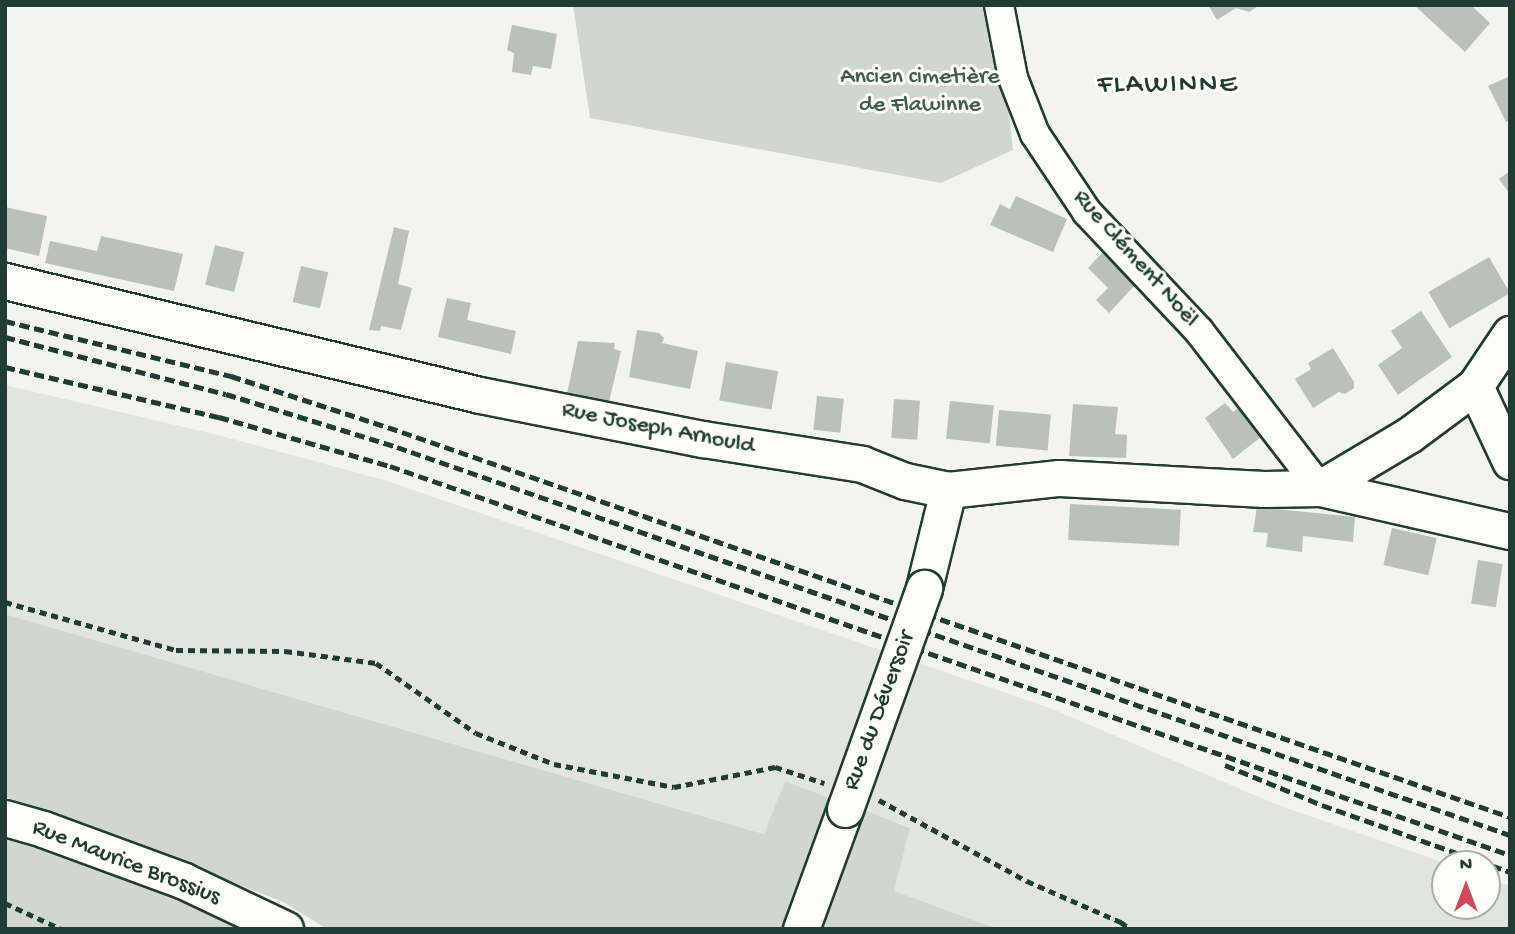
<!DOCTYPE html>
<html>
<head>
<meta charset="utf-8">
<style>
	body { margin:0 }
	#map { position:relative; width:1515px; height:934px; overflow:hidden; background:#f4f4ef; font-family:"Gochi Hand",sans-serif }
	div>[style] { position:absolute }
	.built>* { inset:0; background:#e2e5df }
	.green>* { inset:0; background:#d1d6d1 }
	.building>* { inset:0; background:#b9c1bb; transform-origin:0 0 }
	.path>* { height:4.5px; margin-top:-2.25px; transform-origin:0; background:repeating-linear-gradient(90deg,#1f3d34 0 7px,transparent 0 12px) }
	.roads { filter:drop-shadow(2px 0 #1f3d34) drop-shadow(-2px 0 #1f3d34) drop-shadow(0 2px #1f3d34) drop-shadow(0 -2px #1f3d34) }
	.minor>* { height:28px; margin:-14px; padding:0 14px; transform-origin:14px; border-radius:14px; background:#fdfcf7 }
	.tertiary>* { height:35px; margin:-17.5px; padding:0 17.5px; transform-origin:17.5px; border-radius:17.5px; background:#fdfcf7 }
	.rail>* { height:5px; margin-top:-2.5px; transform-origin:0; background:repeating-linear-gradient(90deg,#1f3d34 0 10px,transparent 0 15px) }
	.bridges { filter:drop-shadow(2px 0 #1f3d34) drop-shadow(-2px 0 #1f3d34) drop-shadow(0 2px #1f3d34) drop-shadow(0 -2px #1f3d34) }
	.tertiary-bridge>* { height:35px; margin:-17.5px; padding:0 17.5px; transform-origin:17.5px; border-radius:17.5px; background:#fdfcf7 }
	span { translate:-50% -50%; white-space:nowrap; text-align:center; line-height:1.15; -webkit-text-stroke:6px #fdfcf7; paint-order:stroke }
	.park-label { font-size:24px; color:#435c53 }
	.street-label { font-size:24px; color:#1f3d34 }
	.quarter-label { font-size:28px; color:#1f3d34; letter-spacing:2px }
	.frame { position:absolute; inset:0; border:7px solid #1f3d34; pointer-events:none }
	.north { position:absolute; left:1431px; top:850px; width:70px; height:70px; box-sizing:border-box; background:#fdfcf7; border:2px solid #a4b0a9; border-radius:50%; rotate:0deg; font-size:19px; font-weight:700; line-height:28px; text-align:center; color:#1f3d34 }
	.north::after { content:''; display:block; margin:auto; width:24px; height:32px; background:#d1495b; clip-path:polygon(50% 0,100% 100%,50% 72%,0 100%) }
</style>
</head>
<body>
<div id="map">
	<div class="built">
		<i style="clip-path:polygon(5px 385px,214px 434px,384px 480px,1050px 708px,1278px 805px,1448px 864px,1445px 864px,1445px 906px,1487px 906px,1487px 878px,1510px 886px,1510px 929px,998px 929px,893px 891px,909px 827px,785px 781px,765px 834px,5px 614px)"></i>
	</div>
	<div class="green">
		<i style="clip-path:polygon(573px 5px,997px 5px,1013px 150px,941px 183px,590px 118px)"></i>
		<i style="clip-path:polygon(5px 614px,764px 834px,785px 781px,830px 798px,784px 929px,327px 929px,283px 902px,56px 813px,5px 797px)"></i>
		<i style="clip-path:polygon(862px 809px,910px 828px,894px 891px,998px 929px,818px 929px)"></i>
		<i style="clip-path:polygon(5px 839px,115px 870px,242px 929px,5px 929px)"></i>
	</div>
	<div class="building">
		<i style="clip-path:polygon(1208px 5px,1260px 5px,1249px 12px,1236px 8px,1217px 20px)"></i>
		<i style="clip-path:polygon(1414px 5px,1471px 5px,1490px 23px,1465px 52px)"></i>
		<i style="clip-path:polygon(512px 25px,557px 34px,551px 69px,533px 66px,531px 75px,512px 72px,514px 53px,507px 50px)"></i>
		<i style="clip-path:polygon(1510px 76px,1510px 120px,1506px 122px,1488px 86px)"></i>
		<i style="clip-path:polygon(1510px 171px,1510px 194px,1499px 179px)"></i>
		<i style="clip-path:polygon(1016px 196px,1067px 219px,1053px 252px,990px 225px,1000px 204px,1010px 209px)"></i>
		<i style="clip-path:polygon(5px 207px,47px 216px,39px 256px,5px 248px)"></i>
		<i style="clip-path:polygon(394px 227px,409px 231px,398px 284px,412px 288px,401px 330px,381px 326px,380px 331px,369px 330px)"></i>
		<i style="clip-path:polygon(101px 236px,183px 254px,174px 291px,45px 263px,50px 241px,97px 251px)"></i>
		<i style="left:215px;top:245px;width:30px;height:41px;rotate:14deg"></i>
		<i style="clip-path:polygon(1102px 253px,1136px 284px,1109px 313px,1096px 300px,1108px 288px,1088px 268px)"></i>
		<i style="left:1489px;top:257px;width:42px;height:70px;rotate:60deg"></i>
		<i style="left:301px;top:266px;width:28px;height:37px;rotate:13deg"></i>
		<i style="clip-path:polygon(447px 298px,471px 303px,467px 320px,516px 331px,511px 354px,438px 337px)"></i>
		<i style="clip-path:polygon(1421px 311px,1452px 357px,1398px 395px,1378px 365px,1402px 348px,1391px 331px)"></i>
		<i style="clip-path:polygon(637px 330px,659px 333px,664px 338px,662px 343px,698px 351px,690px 389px,629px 377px)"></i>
		<i style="clip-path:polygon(578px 341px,615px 343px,614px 349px,621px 351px,609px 402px,567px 394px)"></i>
		<i style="clip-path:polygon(1333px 348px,1354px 382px,1354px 388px,1345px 394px,1339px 392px,1313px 408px,1295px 379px,1311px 369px,1308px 363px)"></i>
		<i style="left:726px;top:362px;width:53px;height:39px;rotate:10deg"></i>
		<i style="left:817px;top:396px;width:27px;height:34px;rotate:6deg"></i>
		<i style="left:894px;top:399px;width:26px;height:39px;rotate:4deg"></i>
		<i style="left:950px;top:401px;width:44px;height:38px;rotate:6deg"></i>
		<i style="clip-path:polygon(1225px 403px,1233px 412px,1243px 405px,1266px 433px,1233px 459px,1205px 418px)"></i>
		<i style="clip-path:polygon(1073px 404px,1118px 407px,1115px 434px,1127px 435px,1126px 458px,1069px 456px)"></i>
		<i style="left:999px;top:410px;width:52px;height:36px;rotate:5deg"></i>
		<i style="left:1070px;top:504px;width:111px;height:36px;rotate:3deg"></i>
		<i style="clip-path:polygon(1257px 507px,1355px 517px,1353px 542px,1303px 536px,1302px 552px,1266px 547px,1268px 533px,1253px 532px)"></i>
		<i style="left:1392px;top:528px;width:46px;height:38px;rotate:13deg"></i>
		<i style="left:1478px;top:560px;width:25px;height:44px;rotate:9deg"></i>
	</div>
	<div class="path">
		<i style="left:5px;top:602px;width:178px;rotate:15.7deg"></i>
		<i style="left:176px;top:650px;width:109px;rotate:0.5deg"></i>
		<i style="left:285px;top:651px;width:92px;rotate:7.5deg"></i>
		<i style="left:376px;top:663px;width:122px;rotate:35deg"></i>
		<i style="left:476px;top:733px;width:84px;rotate:21.7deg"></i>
		<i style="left:554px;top:764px;width:122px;rotate:10.9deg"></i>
		<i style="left:674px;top:787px;width:103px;rotate:-11.2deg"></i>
		<i style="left:775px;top:767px;width:52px;rotate:18.1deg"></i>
		<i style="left:879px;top:800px;width:169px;rotate:28.7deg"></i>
		<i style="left:1027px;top:881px;width:103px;rotate:23.6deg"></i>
		<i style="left:1121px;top:922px;width:11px;rotate:38deg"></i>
		<i style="left:5px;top:903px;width:62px;rotate:24.9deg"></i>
	</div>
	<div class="roads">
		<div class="minor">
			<i style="left:999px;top:5px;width:74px;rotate:79.1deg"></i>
			<i style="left:1013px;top:78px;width:60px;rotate:68.6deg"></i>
			<i style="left:1035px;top:134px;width:94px;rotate:56.3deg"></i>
			<i style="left:1087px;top:212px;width:163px;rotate:46.7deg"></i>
			<i style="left:1199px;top:331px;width:198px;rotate:52.4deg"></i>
		</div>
		<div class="tertiary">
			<i style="left:5px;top:281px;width:488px;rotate:13.5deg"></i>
			<i style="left:480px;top:395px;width:227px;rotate:11.2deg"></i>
			<i style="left:703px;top:439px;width:161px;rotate:8.9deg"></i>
			<i style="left:862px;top:464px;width:46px;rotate:21.6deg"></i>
			<i style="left:905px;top:481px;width:44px;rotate:11.8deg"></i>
			<i style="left:948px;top:490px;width:112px;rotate:-6.2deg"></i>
			<i style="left:1059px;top:478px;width:205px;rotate:3.1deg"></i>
			<i style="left:1264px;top:489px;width:56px;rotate:-1deg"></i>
			<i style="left:1320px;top:488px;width:195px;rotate:12.8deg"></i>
			<i style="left:1475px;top:386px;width:83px;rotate:65deg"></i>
			<i style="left:1320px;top:488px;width:104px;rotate:-30.8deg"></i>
			<i style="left:1409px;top:435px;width:82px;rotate:-36.6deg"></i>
			<i style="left:1475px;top:386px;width:63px;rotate:-56.1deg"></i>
			<i style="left:924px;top:588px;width:101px;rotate:-76.2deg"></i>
			<i style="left:5px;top:818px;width:40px;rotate:16deg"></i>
			<i style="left:43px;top:829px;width:150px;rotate:20.2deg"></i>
			<i style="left:184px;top:881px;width:112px;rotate:25.4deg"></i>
			<i style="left:801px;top:929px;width:128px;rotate:-69.9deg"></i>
		</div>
	</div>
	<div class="rail">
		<i style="left:5px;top:321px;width:233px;rotate:13.7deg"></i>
		<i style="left:231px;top:376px;width:180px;rotate:18.1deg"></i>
		<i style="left:402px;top:432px;width:1173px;rotate:19.16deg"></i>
		<i style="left:5px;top:337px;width:228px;rotate:14.5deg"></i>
		<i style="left:226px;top:394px;width:179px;rotate:17.2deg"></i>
		<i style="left:397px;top:447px;width:1179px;rotate:19.22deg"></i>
		<i style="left:5px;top:367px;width:220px;rotate:13.2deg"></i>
		<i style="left:219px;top:417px;width:178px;rotate:16deg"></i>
		<i style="left:390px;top:466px;width:1186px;rotate:19.15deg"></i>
		<i style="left:1225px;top:765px;width:105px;rotate:22.4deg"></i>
		<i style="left:1322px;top:805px;width:200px;rotate:19.6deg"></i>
	</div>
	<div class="bridges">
		<div class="tertiary-bridge">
			<i style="left:845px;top:809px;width:235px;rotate:-70.3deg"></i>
		</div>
	</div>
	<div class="park-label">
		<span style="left:920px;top:92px">Ancien cimetière<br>de Flawinne</span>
	</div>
	<div class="street-label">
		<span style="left:1135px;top:259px;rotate:48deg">Rue Clément Noël</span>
		<span style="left:658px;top:429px;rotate:11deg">Rue Joseph Arnould</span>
		<span style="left:880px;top:711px;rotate:-70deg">Rue du Déversoir</span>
		<span style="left:126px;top:863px;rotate:21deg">Rue Maurice Brossius</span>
	</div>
	<div class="quarter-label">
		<span style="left:1168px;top:86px">FLAWINNE</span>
	</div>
	<div class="frame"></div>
	<div class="north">N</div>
</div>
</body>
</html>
